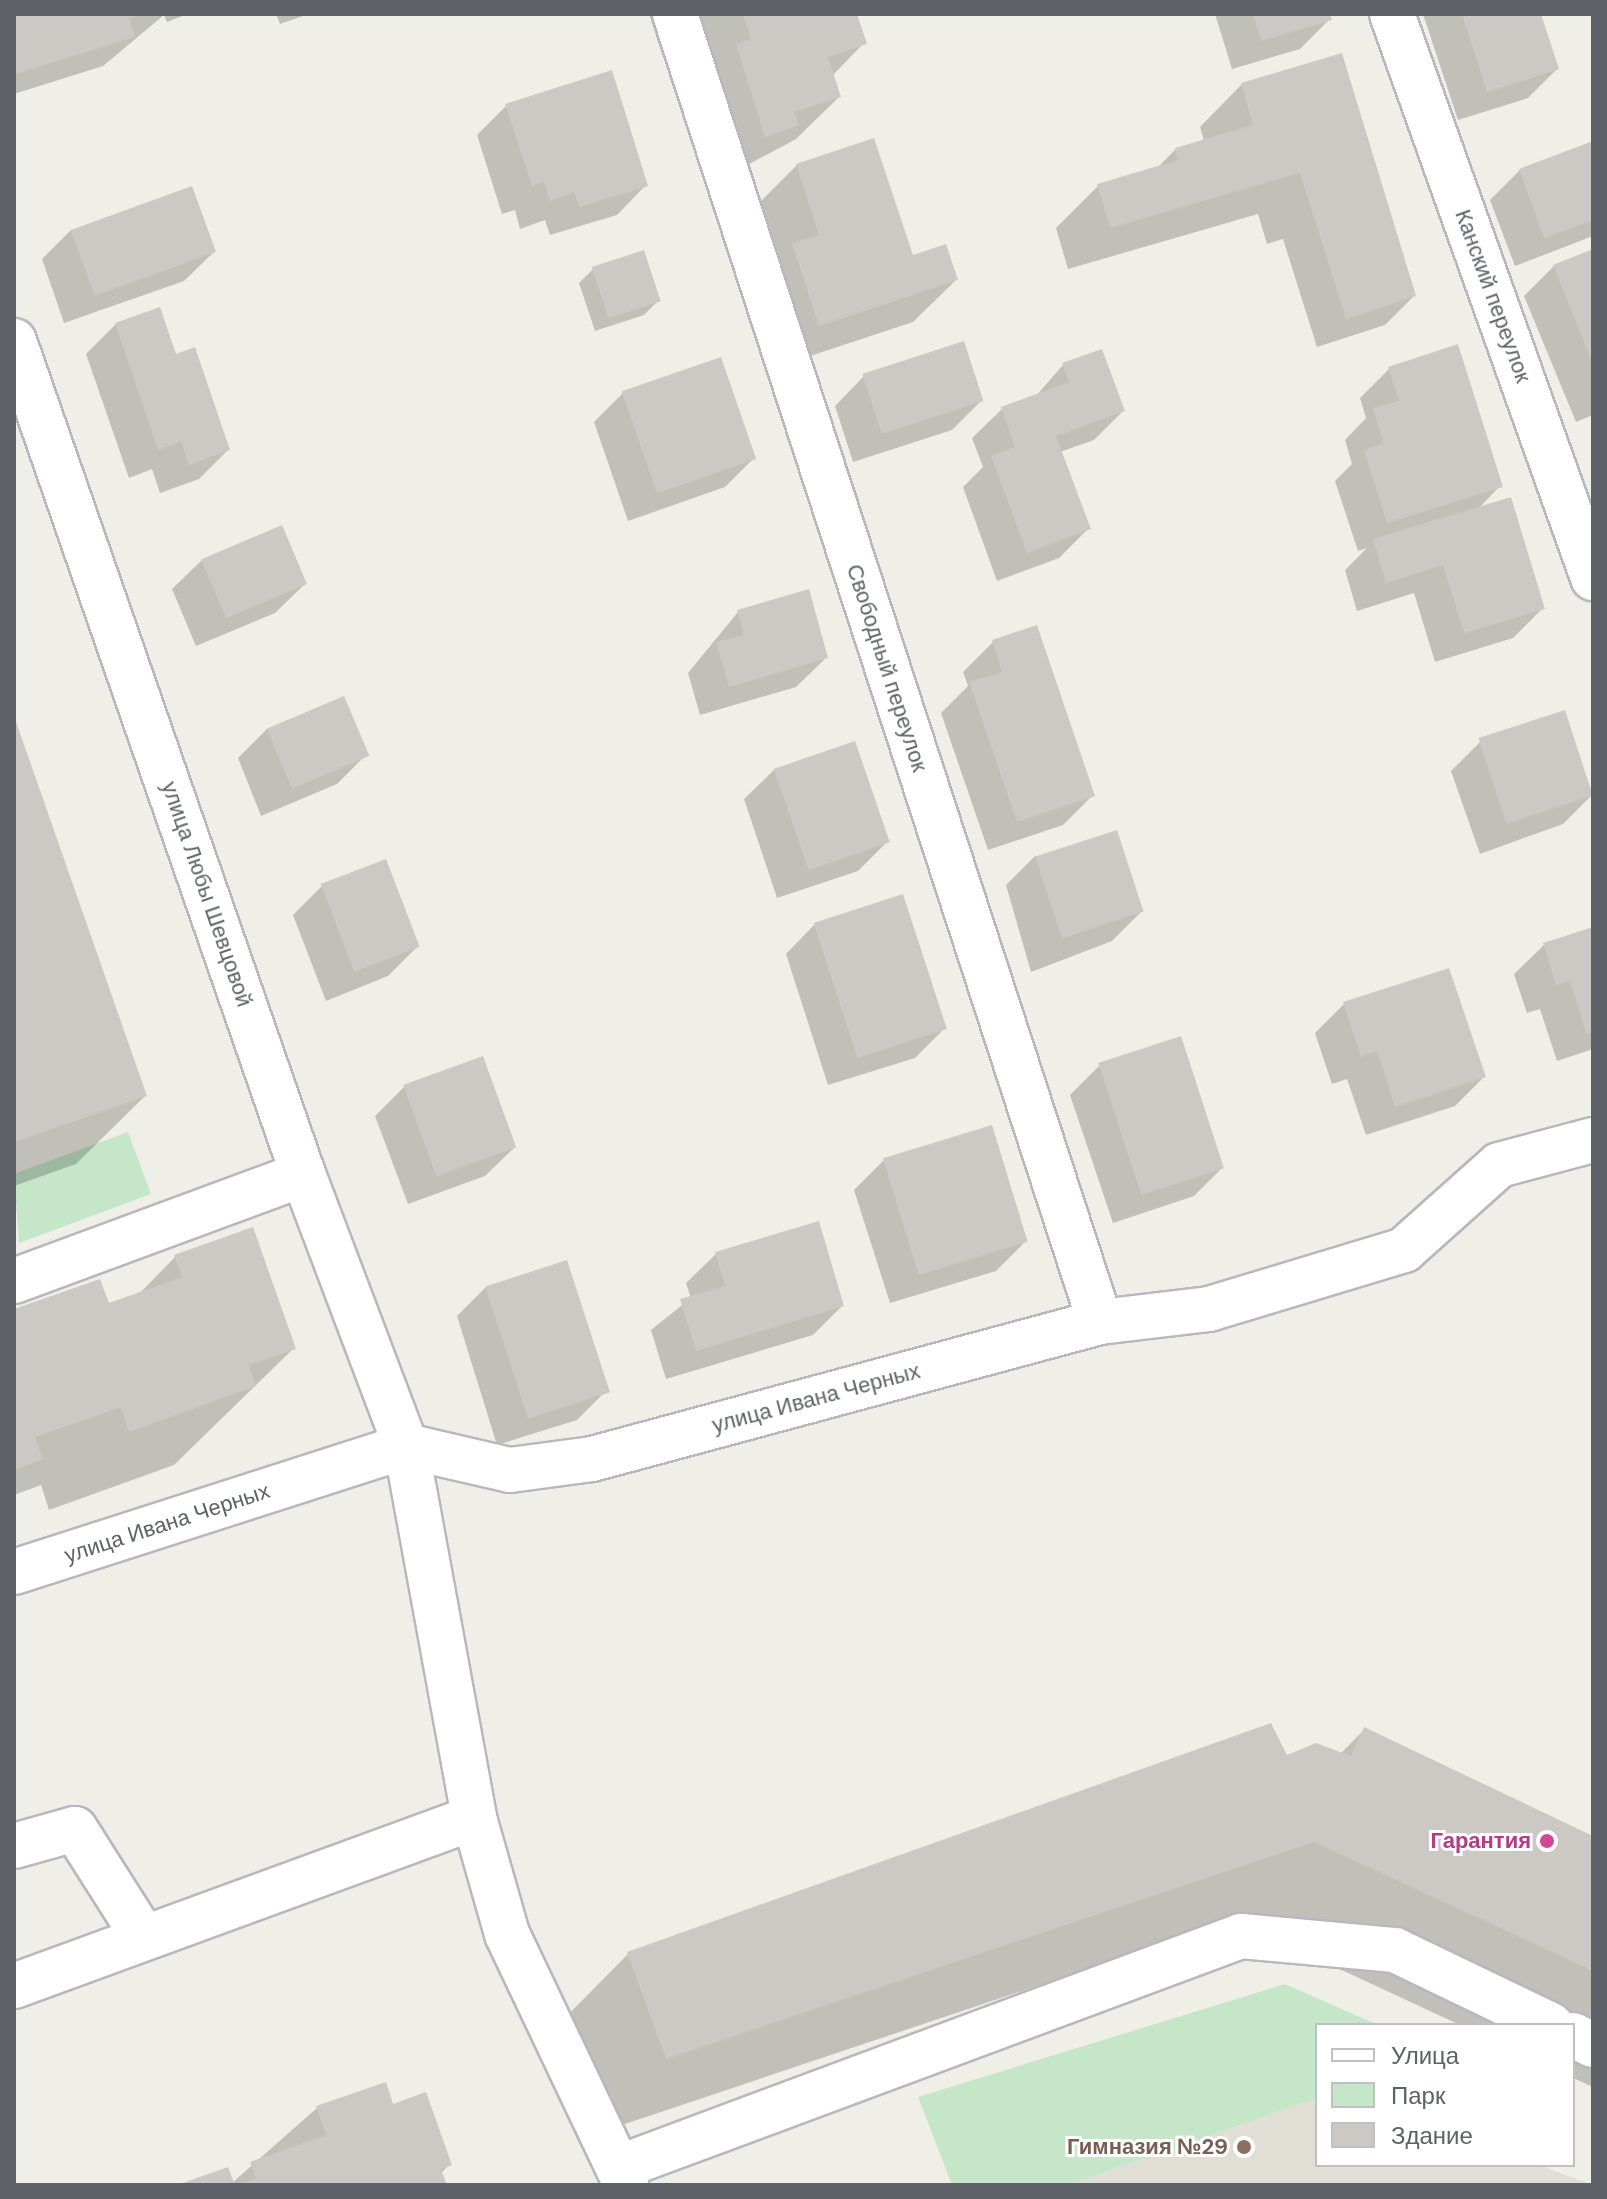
<!DOCTYPE html>
<html>
<head>
<meta charset="utf-8">
<style>
	body { margin:0 }
	#map { position:relative; width:1607px; height:2199px; overflow:hidden; background:#f0efe7; font-family:"DM Sans",sans-serif }
	div>[style] { position:absolute }
	.education>* { inset:0; background:#e0ded5 }
	.green>* { inset:0; background:#c5e6c8 }
	.shadow>* { inset:0; background:#0003 }
	.building>* { inset:0; background:#ccc9c4; transform-origin:0 0 }
	.roads { filter:drop-shadow(2px 0 #b7b8bd) drop-shadow(-2px 0 #b7b8bd) drop-shadow(0 2px #b7b8bd) drop-shadow(0 -2px #b7b8bd) }
	.minor>* { height:44px; margin:-22px; padding:0 22px; transform-origin:22px; border-radius:22px; background:#fff }
	.dots>* { width:22px; height:22px; translate:-50% -50%; box-sizing:border-box; border:4px solid #fff; border-radius:50% }
	span { translate:-50% -50%; white-space:nowrap; text-align:center; line-height:1.15; -webkit-text-stroke:6px #fff; paint-order:stroke }
	.street-label { font-size:22px; color:#5e6167 }
	.hotel-label { font-size:22px; color:#b23c85; font-weight:700 }
	.right { translate:-100% -50%; text-align:right }
	.education-label { font-size:22px; color:#785e54; font-weight:700 }
	.frame { position:absolute; inset:0; border:16px solid #5e6167; pointer-events:none }
	.legend { position:absolute; left:1315px; top:2023px; width:260px; height:144px; box-sizing:border-box; background:#fff; border:2px solid #bfc0c2; margin:0; padding:10px 14px; list-style:none; font-size:24px; color:#5e6167 }
	.legend li { display:flex; align-items:center; gap:16px; height:40px }
	.legend b { width:40px; border:2px solid #bfc0c2 }
</style>
</head>
<body>
<div id="map">
	<div class="education">
		<i style="clip-path:polygon(1317px 2098px,1317px 2165px,1539px 2165px,1593px 2185px,1068px 2185px)"></i>
	</div>
	<div class="green">
		<i style="clip-path:polygon(128px 1132px,151px 1194px,19px 1243px,14px 1174px)"></i>
		<i style="clip-path:polygon(1285px 1984px,1378px 2025px,1317px 2025px,1317px 2098px,1068px 2185px,952px 2185px,918px 2097px)"></i>
	</div>
	<div class="shadow">
		<i style="clip-path:polygon(14px 14px,188px 14px,167px 22px,164px 15px,103px 66px,14px 94px)"></i>
		<i style="clip-path:polygon(276px 14px,309px 14px,280px 24px)"></i>
		<i style="clip-path:polygon(649px 14px,854px 14px,864px 43px,832px 76px,839px 97px,796px 139px,723px 178px,698px 46px,663px 57px)"></i>
		<i style="clip-path:polygon(1215px 14px,1328px 14px,1330px 19px,1300px 49px,1232px 69px)"></i>
		<i style="clip-path:polygon(1423px 14px,1539px 14px,1557px 69px,1528px 98px,1458px 120px)"></i>
		<i style="clip-path:polygon(1242px 84px,1414px 296px,1385px 325px,1317px 347px,1283px 239px,1267px 244px,1258px 214px,1068px 269px,1056px 228px,1098px 186px,1156px 169px,1176px 149px,1204px 141px,1200px 127px)"></i>
		<i style="clip-path:polygon(506px 106px,646px 185px,617px 215px,550px 235px,545px 220px,520px 229px,515px 210px,502px 214px,477px 135px)"></i>
		<i style="clip-path:polygon(1593px 143px,1593px 236px,1515px 266px,1490px 200px,1520px 170px)"></i>
		<i style="clip-path:polygon(797px 165px,912px 257px,956px 280px,913px 322px,777px 367px,754px 208px)"></i>
		<i style="clip-path:polygon(71px 230px,214px 252px,184px 281px,64px 323px,42px 259px)"></i>
		<i style="clip-path:polygon(1593px 251px,1593px 415px,1576px 422px,1524px 296px,1554px 266px)"></i>
		<i style="clip-path:polygon(593px 269px,659px 300px,644px 315px,595px 331px,579px 283px)"></i>
		<i style="clip-path:polygon(116px 324px,175px 356px,228px 450px,199px 479px,160px 493px,152px 469px,129px 478px,86px 354px)"></i>
		<i style="clip-path:polygon(1063px 365px,1123px 411px,1094px 440px,1060px 452px,1088px 529px,1059px 558px,997px 581px,963px 487px,983px 467px,972px 438px,1002px 409px,1035px 397px)"></i>
		<i style="clip-path:polygon(1389px 369px,1500px 486px,1477px 510px,1542px 609px,1513px 638px,1435px 662px,1414px 593px,1357px 611px,1345px 570px,1367px 548px,1358px 551px,1335px 481px,1352px 464px,1345px 440px,1366px 418px,1360px 398px)"></i>
		<i style="clip-path:polygon(864px 376px,982px 400px,952px 430px,853px 462px,835px 406px)"></i>
		<i style="clip-path:polygon(623px 393px,754px 458px,725px 487px,628px 521px,594px 422px)"></i>
		<i style="clip-path:polygon(202px 560px,305px 584px,275px 613px,196px 646px,172px 589px)"></i>
		<i style="clip-path:polygon(738px 612px,826px 658px,796px 687px,700px 715px,688px 673px)"></i>
		<i style="clip-path:polygon(993px 642px,1092px 796px,1063px 825px,988px 850px,941px 713px,968px 686px,963px 672px)"></i>
		<i style="clip-path:polygon(14px 721px,145px 1096px,76px 1164px,14px 1186px)"></i>
		<i style="clip-path:polygon(267px 729px,366px 755px,337px 784px,261px 816px,238px 758px)"></i>
		<i style="clip-path:polygon(1480px 742px,1592px 795px,1563px 824px,1480px 854px,1451px 771px)"></i>
		<i style="clip-path:polygon(774px 770px,887px 842px,858px 871px,777px 898px,744px 799px)"></i>
		<i style="clip-path:polygon(1035px 856px,1141px 912px,1112px 941px,1031px 972px,1006px 885px)"></i>
		<i style="clip-path:polygon(322px 886px,417px 947px,388px 976px,326px 1001px,293px 915px)"></i>
		<i style="clip-path:polygon(815px 924px,944px 1029px,915px 1058px,828px 1085px,786px 954px)"></i>
		<i style="clip-path:polygon(1593px 929px,1593px 1049px,1557px 1061px,1540px 1009px,1527px 1013px,1514px 974px,1544px 945px)"></i>
		<i style="clip-path:polygon(1344px 1004px,1484px 1077px,1455px 1106px,1366px 1135px,1347px 1079px,1332px 1084px,1315px 1033px)"></i>
		<i style="clip-path:polygon(1100px 1065px,1223px 1167px,1194px 1196px,1113px 1223px,1070px 1095px)"></i>
		<i style="clip-path:polygon(404px 1087px,515px 1147px,485px 1176px,408px 1204px,375px 1116px)"></i>
		<i style="clip-path:polygon(884px 1160px,1026px 1241px,996px 1271px,890px 1303px,854px 1190px)"></i>
		<i style="clip-path:polygon(817px 1223px,842px 1306px,813px 1335px,666px 1379px,651px 1330px,691px 1298px,686px 1283px,716px 1254px)"></i>
		<i style="clip-path:polygon(175px 1257px,293px 1349px,174px 1465px,49px 1510px,41px 1485px,14px 1495px,14px 1311px,107px 1306px,137px 1296px)"></i>
		<i style="clip-path:polygon(486px 1287px,606px 1391px,577px 1420px,497px 1445px,457px 1316px)"></i>
		<i style="clip-path:polygon(1364px 1730px,1593px 1839px,1593px 2087px,1573px 2078px,1573px 2025px,1460px 2025px,1234px 1920px,586px 2137px,549px 2034px,628px 1954px,1286px 1757px,1340px 1754px)"></i>
		<i style="clip-path:polygon(392px 2106px,449px 2165px,441px 2173px,445px 2185px,182px 2185px,232px 2183px,317px 2108px)"></i>
	</div>
	<div class="building">
		<i style="clip-path:polygon(14px 14px,140px 14px,140px 15px,129px 18px,135px 37px,15px 74px)"></i>
		<i style="clip-path:polygon(743px 14px,857px 14px,867px 44px,828px 57px,841px 97px,794px 112px,799px 125px,765px 137px,736px 44px,751px 39px)"></i>
		<i style="clip-path:polygon(1253px 14px,1330px 14px,1332px 20px,1261px 41px)"></i>
		<i style="clip-path:polygon(1462px 14px,1541px 14px,1559px 69px,1487px 92px)"></i>
		<i style="clip-path:polygon(1342px 53px,1416px 296px,1346px 319px,1300px 173px,1110px 228px,1097px 184px,1178px 160px,1175px 148px,1253px 125px,1241px 83px)"></i>
		<i style="clip-path:polygon(612px 70px,648px 186px,579px 207px,574px 192px,550px 201px,544px 182px,532px 186px,505px 104px)"></i>
		<i style="clip-path:polygon(874px 138px,913px 255px,946px 244px,958px 280px,819px 326px,792px 243px,819px 235px,796px 164px)"></i>
		<i style="clip-path:polygon(1593px 141px,1593px 220px,1544px 238px,1519px 169px)"></i>
		<i style="left:192px;top:186px;width:70px;height:129px;rotate:70deg"></i>
		<i style="clip-path:polygon(1593px 249px,1593px 364px,1553px 265px)"></i>
		<i style="left:644px;top:250px;width:54px;height:55px;rotate:72deg"></i>
		<i style="clip-path:polygon(160px 307px,176px 354px,195px 347px,230px 450px,189px 465px,181px 441px,158px 450px,115px 323px)"></i>
		<i style="left:964px;top:341px;width:63px;height:107px;rotate:72deg"></i>
		<i style="clip-path:polygon(1458px 344px,1503px 487px,1387px 523px,1364px 450px,1383px 443px,1373px 408px,1399px 401px,1388px 367px)"></i>
		<i style="clip-path:polygon(1102px 349px,1125px 411px,1056px 436px,1091px 529px,1027px 553px,991px 456px,1015px 447px,1001px 407px,1069px 382px,1062px 363px)"></i>
		<i style="left:721px;top:357px;width:108px;height:105px;rotate:71deg"></i>
		<i style="clip-path:polygon(1511px 497px,1545px 609px,1464px 633px,1443px 565px,1386px 583px,1373px 539px)"></i>
		<i style="left:282px;top:525px;width:64px;height:88px;rotate:67deg"></i>
		<i style="clip-path:polygon(809px 589px,828px 658px,729px 687px,716px 642px,744px 635px,737px 610px)"></i>
		<i style="clip-path:polygon(1037px 625px,1095px 796px,1017px 822px,969px 682px,1002px 672px,992px 640px)"></i>
		<i style="left:344px;top:696px;width:65px;height:84px;rotate:67deg"></i>
		<i style="left:1565px;top:710px;width:90px;height:91px;rotate:72deg"></i>
		<i style="clip-path:polygon(14px 716px,147px 1096px,14px 1142px)"></i>
		<i style="left:855px;top:741px;width:107px;height:86px;rotate:71deg"></i>
		<i style="left:1117px;top:830px;width:86px;height:86px;rotate:72deg"></i>
		<i style="left:386px;top:859px;width:94px;height:70px;rotate:69deg"></i>
		<i style="left:903px;top:894px;width:142px;height:94px;rotate:72deg"></i>
		<i style="clip-path:polygon(1593px 927px,1593px 1031px,1586px 1033px,1570px 981px,1556px 985px,1543px 943px)"></i>
		<i style="clip-path:polygon(1449px 968px,1486px 1077px,1395px 1107px,1377px 1051px,1361px 1057px,1343px 1002px)"></i>
		<i style="left:1181px;top:1036px;width:139px;height:87px;rotate:72deg"></i>
		<i style="left:483px;top:1056px;width:97px;height:85px;rotate:70deg"></i>
		<i style="left:992px;top:1125px;width:122px;height:114px;rotate:73deg"></i>
		<i style="clip-path:polygon(819px 1221px,844px 1306px,696px 1351px,680px 1299px,725px 1286px,715px 1252px)"></i>
		<i style="clip-path:polygon(253px 1227px,296px 1349px,249px 1365px,256px 1386px,129px 1432px,121px 1407px,35px 1437px,43px 1459px,14px 1470px,14px 1309px,100px 1279px,109px 1303px,182px 1277px,174px 1255px)"></i>
		<i style="left:567px;top:1260px;width:139px;height:86px;rotate:72deg"></i>
		<i style="clip-path:polygon(1271px 1723px,1287px 1755px,1316px 1743px,1351px 1756px,1364px 1727px,1593px 1836px,1593px 1971px,1314px 1842px,666px 2059px,627px 1952px)"></i>
		<i style="clip-path:polygon(386px 2082px,393px 2104px,426px 2092px,452px 2165px,441px 2169px,447px 2185px,238px 2185px,256px 2178px,250px 2162px,326px 2135px,316px 2106px)"></i>
		<i style="clip-path:polygon(228px 2167px,235px 2185px,177px 2185px)"></i>
	</div>
	<div class="roads">
		<div class="minor">
			<i style="left:675px;top:14px;width:1375px;rotate:72deg"></i>
			<i style="left:1392px;top:14px;width:599px;rotate:70.38deg"></i>
			<i style="left:14px;top:341px;width:882px;rotate:70.87deg"></i>
			<i style="left:303px;top:1174px;width:291px;rotate:69.3deg"></i>
			<i style="left:406px;top:1446px;width:378px;rotate:79.6deg"></i>
			<i style="left:474px;top:1818px;width:121px;rotate:74.1deg"></i>
			<i style="left:507px;top:1934px;width:278px;rotate:64.6deg"></i>
			<i style="left:14px;top:1281px;width:308px;rotate:-20.3deg"></i>
			<i style="left:14px;top:1572px;width:412px;rotate:-17.8deg"></i>
			<i style="left:406px;top:1446px;width:107px;rotate:13deg"></i>
			<i style="left:510px;top:1470px;width:83px;rotate:-7.6deg"></i>
			<i style="left:592px;top:1459px;width:526px;rotate:-15.09deg"></i>
			<i style="left:1100px;top:1322px;width:110px;rotate:-6.8deg"></i>
			<i style="left:1209px;top:1309px;width:204px;rotate:-16.8deg"></i>
			<i style="left:1404px;top:1250px;width:127px;rotate:-41.8deg"></i>
			<i style="left:1499px;top:1165px;width:97px;rotate:-14.9deg"></i>
			<i style="left:14px;top:1846px;width:63px;rotate:-15.6deg"></i>
			<i style="left:75px;top:1829px;width:127px;rotate:57.6deg"></i>
			<i style="left:14px;top:1986px;width:490px;rotate:-20.1deg"></i>
			<i style="left:1573px;top:2035px;width:22px;rotate:27deg"></i>
			<i style="left:620px;top:2167px;width:663px;rotate:-20.4deg"></i>
			<i style="left:1241px;top:1936px;width:155px;rotate:5.2deg"></i>
			<i style="left:1395px;top:1950px;width:173px;rotate:25.7deg"></i>
		</div>
	</div>
	<div class="dots">
		<i style="left:1547px;top:1841px;background:#d1479c"></i>
		<i style="left:1244px;top:2147px;background:#8d6e63"></i>
	</div>
	<div class="street-label">
		<span style="left:1493px;top:296px;rotate:70deg">Канский переулок</span>
		<span style="left:887px;top:668px;rotate:72deg">Свободный переулок</span>
		<span style="left:207px;top:894px;rotate:71deg">улица Любы Шевцовой</span>
		<span style="left:816px;top:1398px;rotate:-15deg">улица Ивана Черных</span>
		<span style="left:167px;top:1523px;rotate:-18deg">улица Ивана Черных</span>
	</div>
	<div class="hotel-label">
		<span class="right" style="left:1531px;top:1841px">Гарантия</span>
	</div>
	<div class="education-label">
		<span class="right" style="left:1228px;top:2147px">Гимназия №29</span>
	</div>
	<div class="frame"></div>
	<ul class="legend">
	<li><b style="height:10px;background:#fff"></b>Улица</li>
	<li><b style="height:22px;background:#c5e6c8"></b>Парк</li>
	<li><b style="height:22px;background:#ccc9c4"></b>Здание</li>
	</ul>
</div>
</body>
</html>
